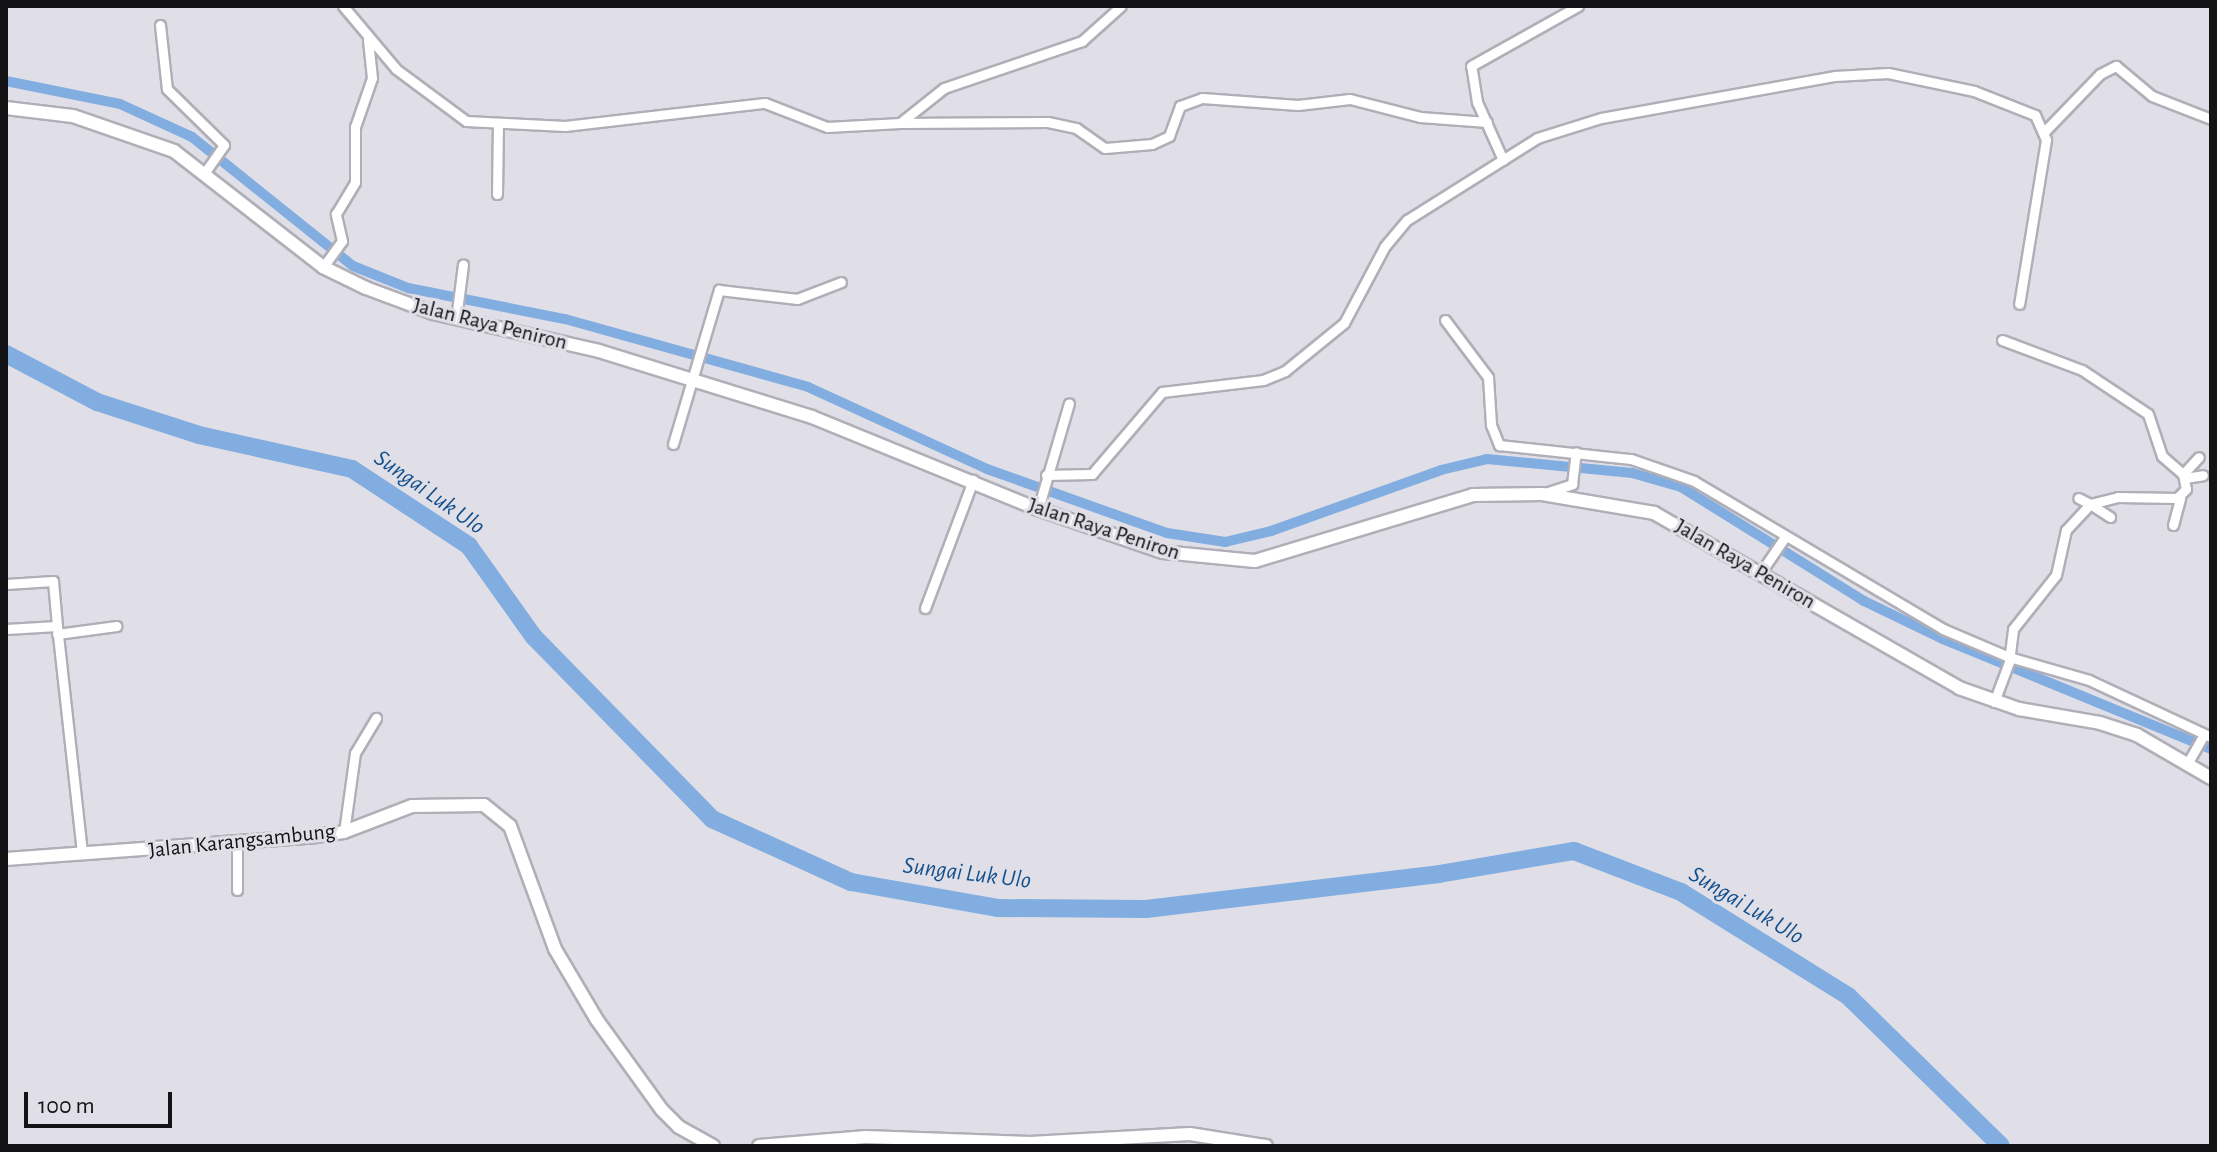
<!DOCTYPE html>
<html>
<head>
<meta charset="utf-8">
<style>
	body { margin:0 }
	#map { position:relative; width:2217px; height:1152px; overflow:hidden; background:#e0dfe7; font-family:"Alegreya Sans",sans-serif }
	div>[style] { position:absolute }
	.canal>* { height:10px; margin:-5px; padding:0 5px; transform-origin:5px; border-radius:5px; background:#82ade0 }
	.river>* { height:18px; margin:-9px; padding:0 9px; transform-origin:9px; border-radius:9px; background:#82ade0 }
	.roads { filter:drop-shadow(2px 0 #b0afb7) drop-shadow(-2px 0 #b0afb7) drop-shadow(0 2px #b0afb7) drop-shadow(0 -2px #b0afb7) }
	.minor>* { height:9px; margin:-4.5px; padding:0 4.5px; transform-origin:4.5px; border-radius:4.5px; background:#fff }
	.secondary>* { height:12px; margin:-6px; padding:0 6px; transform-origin:6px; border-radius:6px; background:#fff }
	span { translate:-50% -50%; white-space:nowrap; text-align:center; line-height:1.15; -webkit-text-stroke:6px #e0dfe7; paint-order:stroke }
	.street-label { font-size:22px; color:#131215 }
	.water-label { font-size:24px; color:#13508d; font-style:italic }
	.frame { position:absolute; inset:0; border:8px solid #131215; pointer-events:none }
	.scale { position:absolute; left:24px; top:1092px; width:148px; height:36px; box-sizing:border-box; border:4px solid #131215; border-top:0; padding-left:10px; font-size:24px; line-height:28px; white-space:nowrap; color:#131215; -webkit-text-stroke:6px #e0dfe7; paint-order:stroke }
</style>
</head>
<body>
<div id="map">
	<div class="canal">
		<i style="left:6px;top:81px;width:116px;rotate:11.4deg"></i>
		<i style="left:120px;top:104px;width:79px;rotate:24.6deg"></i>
		<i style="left:192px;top:137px;width:206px;rotate:38.7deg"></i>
		<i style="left:353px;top:266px;width:59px;rotate:21.8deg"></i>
		<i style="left:408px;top:288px;width:160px;rotate:11.2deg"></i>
		<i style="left:565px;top:319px;width:252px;rotate:15.6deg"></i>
		<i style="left:808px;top:387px;width:197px;rotate:24.6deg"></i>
		<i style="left:987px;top:469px;width:191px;rotate:19.6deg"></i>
		<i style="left:1167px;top:533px;width:59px;rotate:8.8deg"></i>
		<i style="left:1225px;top:542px;width:47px;rotate:-13.4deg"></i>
		<i style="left:1271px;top:531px;width:181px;rotate:-19.7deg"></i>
		<i style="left:1441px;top:470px;width:47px;rotate:-13.4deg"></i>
		<i style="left:1487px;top:459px;width:146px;rotate:5.5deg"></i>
		<i style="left:1632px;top:473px;width:51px;rotate:15.9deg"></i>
		<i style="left:1681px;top:487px;width:216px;rotate:31.9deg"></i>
		<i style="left:1864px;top:601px;width:88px;rotate:25.7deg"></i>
		<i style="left:1943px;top:639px;width:290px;rotate:22.3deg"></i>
	</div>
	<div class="river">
		<i style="left:6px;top:354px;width:103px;rotate:27.8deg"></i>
		<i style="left:97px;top:402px;width:107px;rotate:17.9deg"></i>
		<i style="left:199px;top:435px;width:157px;rotate:12.5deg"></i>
		<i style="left:352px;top:469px;width:140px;rotate:33.3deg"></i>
		<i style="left:469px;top:546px;width:112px;rotate:54.5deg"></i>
		<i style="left:534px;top:637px;width:255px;rotate:45.6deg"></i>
		<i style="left:712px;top:819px;width:153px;rotate:24.4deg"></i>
		<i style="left:851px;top:882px;width:150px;rotate:10deg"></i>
		<i style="left:999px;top:908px;width:147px;rotate:0.4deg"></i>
		<i style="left:1146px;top:909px;width:295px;rotate:-6.8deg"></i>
		<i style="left:1439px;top:874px;width:137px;rotate:-9.7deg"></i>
		<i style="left:1574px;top:851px;width:115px;rotate:21deg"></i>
		<i style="left:1681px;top:892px;width:197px;rotate:31.9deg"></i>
		<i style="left:1848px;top:996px;width:214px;rotate:44.4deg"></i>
	</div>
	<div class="roads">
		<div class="minor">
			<i style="left:343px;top:6px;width:82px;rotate:49.9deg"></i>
			<i style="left:396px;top:69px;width:87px;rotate:36.6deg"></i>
			<i style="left:466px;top:121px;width:99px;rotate:2.9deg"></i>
			<i style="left:565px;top:126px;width:201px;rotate:-6.6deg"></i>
			<i style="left:765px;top:103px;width:66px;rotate:21.2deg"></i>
			<i style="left:827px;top:127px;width:73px;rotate:-3.1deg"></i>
			<i style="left:900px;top:123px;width:56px;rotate:-38.5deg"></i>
			<i style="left:944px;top:88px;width:146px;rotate:-18.8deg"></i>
			<i style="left:1082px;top:41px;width:52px;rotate:-41.9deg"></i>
			<i style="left:160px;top:25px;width:64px;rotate:83.8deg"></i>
			<i style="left:167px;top:89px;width:80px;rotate:44.5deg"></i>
			<i style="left:224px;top:145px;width:32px;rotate:125deg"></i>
			<i style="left:900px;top:123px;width:148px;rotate:-0.4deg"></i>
			<i style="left:1048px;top:122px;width:29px;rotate:12deg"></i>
			<i style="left:1076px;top:128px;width:35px;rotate:35deg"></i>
			<i style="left:1105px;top:148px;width:47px;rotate:-4.9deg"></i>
			<i style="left:1152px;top:144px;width:19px;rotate:-25deg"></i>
			<i style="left:1169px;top:136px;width:32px;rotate:-70deg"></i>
			<i style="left:1180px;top:106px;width:23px;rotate:-20deg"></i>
			<i style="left:1202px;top:98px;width:96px;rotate:4.2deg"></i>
			<i style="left:1298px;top:105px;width:52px;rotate:-6.6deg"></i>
			<i style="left:1350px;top:99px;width:72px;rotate:14.4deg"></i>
			<i style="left:1420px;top:117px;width:67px;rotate:4.3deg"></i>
			<i style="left:2045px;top:131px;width:79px;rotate:-46deg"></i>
			<i style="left:2100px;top:74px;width:18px;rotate:-27deg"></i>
			<i style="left:2116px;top:66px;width:47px;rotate:39.8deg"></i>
			<i style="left:2152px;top:96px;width:63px;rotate:21.3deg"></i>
			<i style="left:1503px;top:160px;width:64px;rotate:-114.1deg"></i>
			<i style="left:1477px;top:102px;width:36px;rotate:-99deg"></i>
			<i style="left:1471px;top:66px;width:123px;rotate:-29.3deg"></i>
			<i style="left:497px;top:194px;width:68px;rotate:-89.2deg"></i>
			<i style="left:323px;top:267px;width:32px;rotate:-54deg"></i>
			<i style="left:342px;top:241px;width:28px;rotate:-103deg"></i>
			<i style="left:336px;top:214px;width:37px;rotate:-59deg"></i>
			<i style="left:355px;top:182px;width:55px;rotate:-90deg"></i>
			<i style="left:355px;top:127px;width:52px;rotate:-70.9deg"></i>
			<i style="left:372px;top:78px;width:39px;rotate:-96deg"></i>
			<i style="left:456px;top:319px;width:55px;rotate:-82.7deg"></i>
			<i style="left:1445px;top:320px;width:71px;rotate:53deg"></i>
			<i style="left:1488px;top:377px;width:48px;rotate:86.4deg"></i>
			<i style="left:1491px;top:425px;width:22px;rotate:68deg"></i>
			<i style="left:1499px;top:445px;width:133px;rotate:6.1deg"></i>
			<i style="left:1631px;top:459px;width:67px;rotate:19.2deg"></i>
			<i style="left:1694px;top:481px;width:290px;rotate:30.7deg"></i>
			<i style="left:1943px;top:629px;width:72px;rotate:23deg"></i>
			<i style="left:2009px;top:657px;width:83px;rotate:16deg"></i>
			<i style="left:2089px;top:680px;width:135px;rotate:25deg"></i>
			<i style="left:2002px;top:340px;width:85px;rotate:20.6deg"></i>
			<i style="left:2082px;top:370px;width:79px;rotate:33.7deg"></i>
			<i style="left:2148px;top:414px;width:44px;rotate:71.6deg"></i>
			<i style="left:2162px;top:456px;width:28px;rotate:41deg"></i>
			<i style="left:2183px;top:474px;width:15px;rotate:79deg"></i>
			<i style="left:2186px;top:489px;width:13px;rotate:135deg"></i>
			<i style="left:2177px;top:498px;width:59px;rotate:-179deg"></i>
			<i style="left:2118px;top:497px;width:29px;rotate:166deg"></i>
			<i style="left:2090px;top:504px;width:24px;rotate:33deg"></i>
			<i style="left:673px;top:444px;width:161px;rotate:-73.4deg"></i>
			<i style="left:719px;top:290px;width:79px;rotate:6.6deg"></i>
			<i style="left:797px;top:299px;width:47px;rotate:-21.1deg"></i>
			<i style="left:2183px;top:474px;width:23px;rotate:-47deg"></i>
			<i style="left:1046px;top:475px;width:46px;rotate:-1.2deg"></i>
			<i style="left:1092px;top:474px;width:108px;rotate:-49.5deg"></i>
			<i style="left:1162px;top:392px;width:102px;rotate:-6.8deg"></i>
			<i style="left:1263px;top:380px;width:24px;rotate:-22deg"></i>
			<i style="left:1285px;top:371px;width:76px;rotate:-39.1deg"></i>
			<i style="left:1344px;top:323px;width:87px;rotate:-62deg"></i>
			<i style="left:1385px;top:246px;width:34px;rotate:-50deg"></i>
			<i style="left:1407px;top:220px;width:154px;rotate:-32.2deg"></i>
			<i style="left:1537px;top:138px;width:67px;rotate:-17.4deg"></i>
			<i style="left:1601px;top:118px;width:238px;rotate:-10.2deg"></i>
			<i style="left:1835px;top:76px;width:53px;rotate:-3.2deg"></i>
			<i style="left:1888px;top:73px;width:88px;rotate:11.8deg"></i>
			<i style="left:1974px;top:91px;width:66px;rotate:21.5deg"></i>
			<i style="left:2035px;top:115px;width:27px;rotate:66deg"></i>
			<i style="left:2046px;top:140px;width:166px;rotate:99.3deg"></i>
			<i style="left:2185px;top:478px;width:18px;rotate:-9deg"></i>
			<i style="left:1542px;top:494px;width:32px;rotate:-18deg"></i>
			<i style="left:1572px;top:484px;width:32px;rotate:-83deg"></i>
			<i style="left:1038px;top:509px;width:110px;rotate:-73.7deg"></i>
			<i style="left:2173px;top:525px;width:28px;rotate:-75deg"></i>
			<i style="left:1761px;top:572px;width:42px;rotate:-55.6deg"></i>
			<i style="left:6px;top:584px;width:47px;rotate:-3.7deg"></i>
			<i style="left:53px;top:581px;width:45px;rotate:84.9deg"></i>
			<i style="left:925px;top:608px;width:137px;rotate:-69.4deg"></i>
			<i style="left:6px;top:629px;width:51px;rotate:-3.4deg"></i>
			<i style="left:57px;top:626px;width:227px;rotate:83.7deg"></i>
			<i style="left:57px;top:634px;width:60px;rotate:-7.7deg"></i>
			<i style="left:1994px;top:702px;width:43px;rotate:-69.4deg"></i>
			<i style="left:2009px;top:662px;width:33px;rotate:-83deg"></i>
			<i style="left:2013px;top:629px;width:69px;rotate:-51.5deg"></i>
			<i style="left:2056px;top:575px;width:46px;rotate:-77.5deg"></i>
			<i style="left:2066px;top:530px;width:35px;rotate:-47deg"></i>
			<i style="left:2090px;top:504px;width:13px;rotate:-153deg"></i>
			<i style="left:2187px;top:764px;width:34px;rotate:-60deg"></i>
			<i style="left:344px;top:832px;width:80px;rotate:-82.1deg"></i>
			<i style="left:355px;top:753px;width:41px;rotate:-59deg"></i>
			<i style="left:237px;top:890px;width:47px;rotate:-90deg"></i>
		</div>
		<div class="secondary">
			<i style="left:6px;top:108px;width:67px;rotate:6.8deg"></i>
			<i style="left:73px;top:116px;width:107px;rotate:19.1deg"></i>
			<i style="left:174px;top:151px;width:189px;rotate:37.9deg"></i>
			<i style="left:323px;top:267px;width:48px;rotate:26deg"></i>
			<i style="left:366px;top:288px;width:72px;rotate:20.5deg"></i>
			<i style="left:433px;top:313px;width:170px;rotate:12.9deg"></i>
			<i style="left:599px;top:351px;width:223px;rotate:17.2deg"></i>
			<i style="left:812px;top:417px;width:244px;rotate:22.2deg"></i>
			<i style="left:1038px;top:509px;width:132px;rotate:19deg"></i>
			<i style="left:1163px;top:552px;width:92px;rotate:5.6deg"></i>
			<i style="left:1255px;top:561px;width:228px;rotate:-16.8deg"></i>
			<i style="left:1473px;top:495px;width:69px;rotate:-0.8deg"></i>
			<i style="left:1542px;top:494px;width:114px;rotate:9.6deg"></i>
			<i style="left:1654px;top:513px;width:352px;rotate:29.8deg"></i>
			<i style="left:1959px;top:688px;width:64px;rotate:19.3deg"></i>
			<i style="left:2019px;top:709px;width:82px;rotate:9.8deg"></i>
			<i style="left:2100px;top:723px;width:39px;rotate:18deg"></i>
			<i style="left:2137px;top:735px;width:86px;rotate:30.2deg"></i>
			<i style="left:6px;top:859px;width:304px;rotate:-4.2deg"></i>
			<i style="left:309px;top:837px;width:35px;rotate:-8deg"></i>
			<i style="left:344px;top:832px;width:73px;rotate:-20.9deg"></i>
			<i style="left:412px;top:806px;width:72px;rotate:-0.8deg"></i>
			<i style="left:484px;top:805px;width:33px;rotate:39deg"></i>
			<i style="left:510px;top:826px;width:131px;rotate:69.9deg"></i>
			<i style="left:555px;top:949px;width:82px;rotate:59.4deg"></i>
			<i style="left:597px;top:1020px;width:111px;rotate:54.2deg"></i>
			<i style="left:662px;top:1110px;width:24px;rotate:45deg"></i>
			<i style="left:679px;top:1127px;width:39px;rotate:29deg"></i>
			<i style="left:759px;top:1146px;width:107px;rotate:-4.8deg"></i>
			<i style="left:866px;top:1137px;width:164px;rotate:2.1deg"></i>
			<i style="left:1030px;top:1143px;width:160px;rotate:-3.2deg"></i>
			<i style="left:1190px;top:1134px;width:77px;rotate:9deg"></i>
		</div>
	</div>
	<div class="street-label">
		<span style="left:490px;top:324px;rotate:14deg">Jalan Raya Peniron</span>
		<span style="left:1104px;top:529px;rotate:18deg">Jalan Raya Peniron</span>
		<span style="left:1745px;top:564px;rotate:30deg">Jalan Raya Peniron</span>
		<span style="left:242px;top:841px;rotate:-6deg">Jalan Karangsambung</span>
	</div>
	<div class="water-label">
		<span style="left:429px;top:493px;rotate:35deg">Sungai Luk Ulo</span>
		<span style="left:967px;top:874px;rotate:7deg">Sungai Luk Ulo</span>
		<span style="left:1746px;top:906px;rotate:31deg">Sungai Luk Ulo</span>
	</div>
	<div class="frame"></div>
	<div class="scale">100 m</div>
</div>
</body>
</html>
